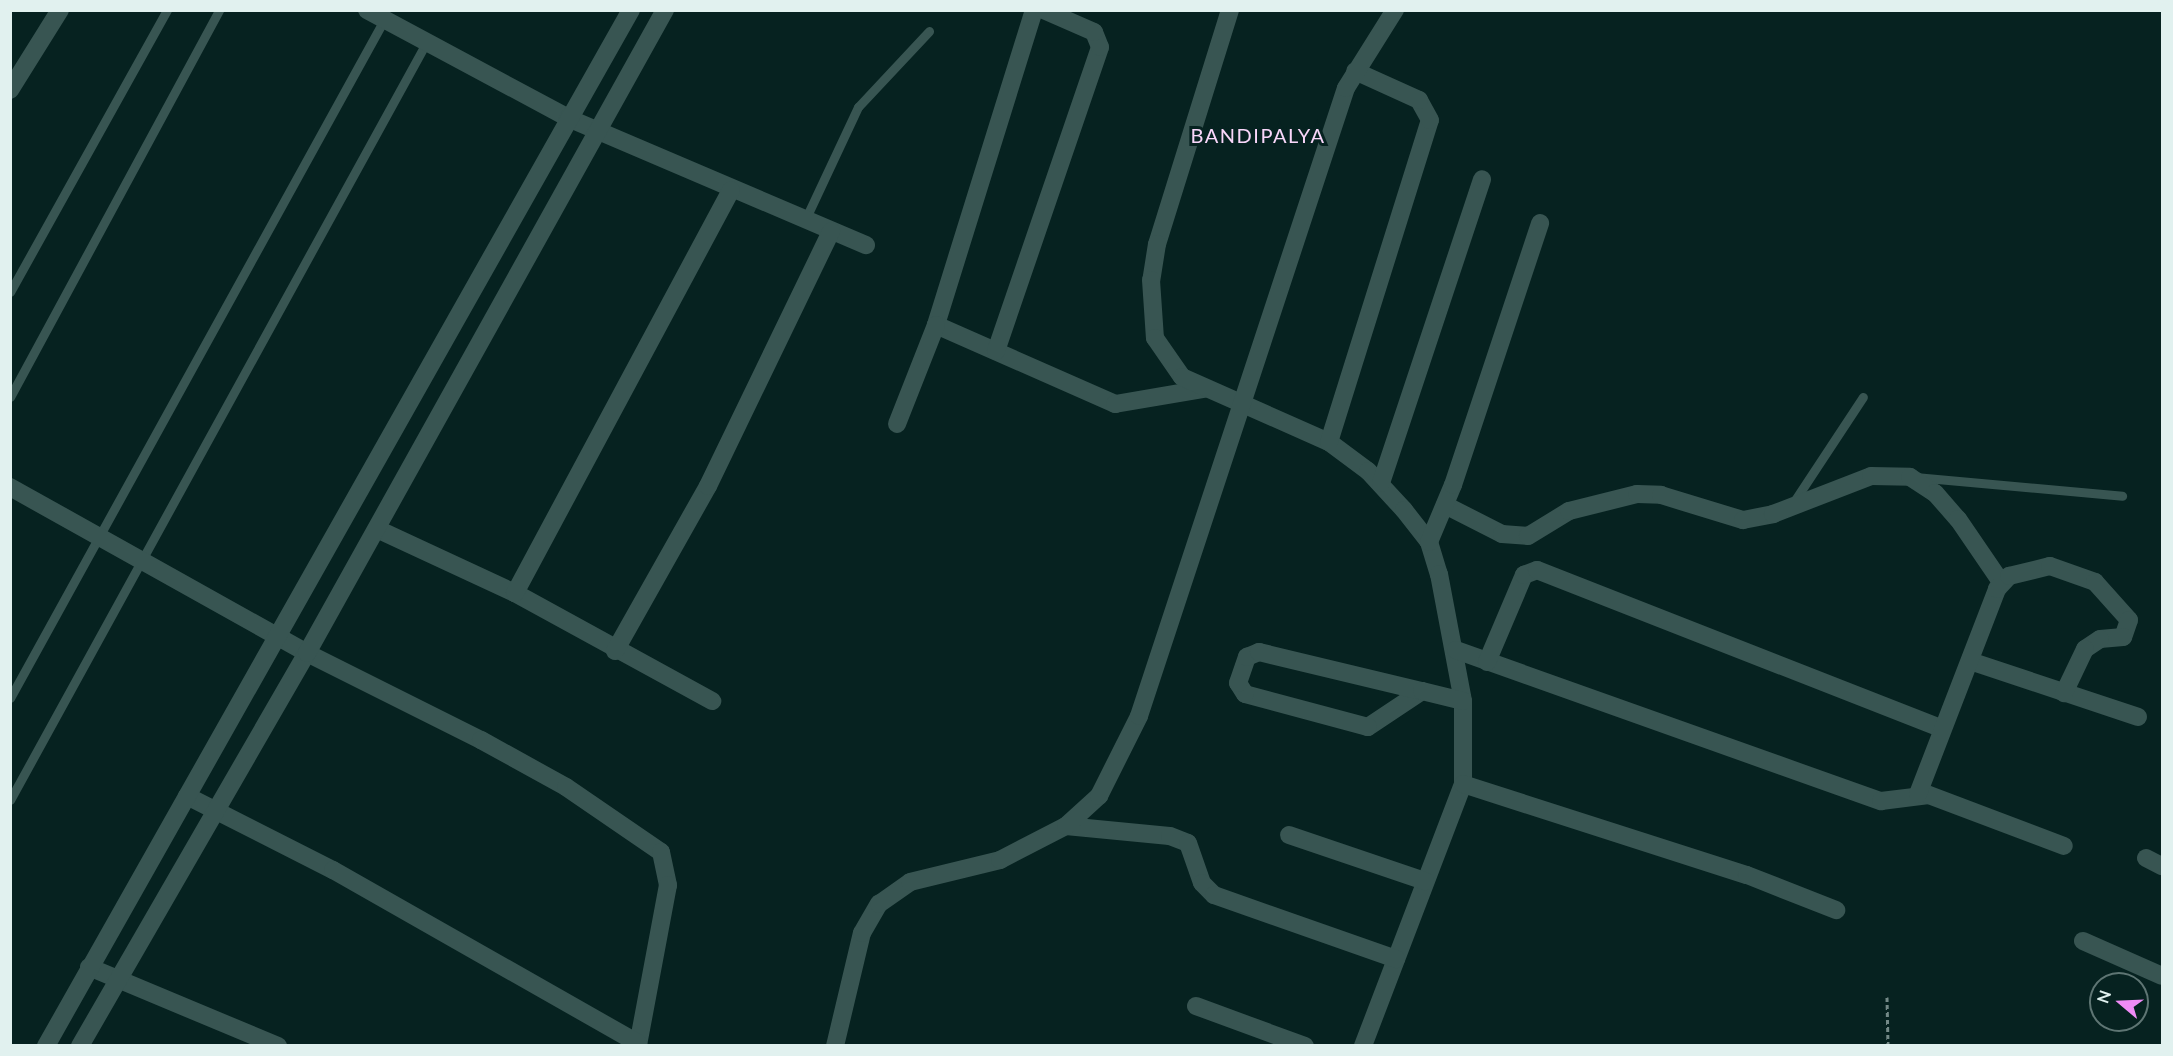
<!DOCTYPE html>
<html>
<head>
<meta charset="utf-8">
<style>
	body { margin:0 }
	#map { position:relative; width:2173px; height:1056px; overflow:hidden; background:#062220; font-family:Lato,sans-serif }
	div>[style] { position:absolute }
	.path>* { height:3px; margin-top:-1.5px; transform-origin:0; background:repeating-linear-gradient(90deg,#738987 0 4.5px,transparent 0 7.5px) }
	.lane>* { height:9px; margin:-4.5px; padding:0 4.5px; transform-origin:4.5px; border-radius:4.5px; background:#385552 }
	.street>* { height:18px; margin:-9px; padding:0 9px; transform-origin:9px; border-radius:9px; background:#385552 }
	span { translate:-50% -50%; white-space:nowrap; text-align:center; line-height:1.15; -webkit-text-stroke:6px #062220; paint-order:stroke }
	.quarter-label { font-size:20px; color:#f9d7fa; letter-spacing:1.5px }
	.frame { position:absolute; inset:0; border:12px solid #e1f1ef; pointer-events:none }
	.north { position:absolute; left:2089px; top:972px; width:60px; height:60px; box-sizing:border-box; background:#062220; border:2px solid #5e7573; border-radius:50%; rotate:289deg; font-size:16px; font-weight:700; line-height:24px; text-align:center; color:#e1f1ef }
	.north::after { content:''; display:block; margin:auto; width:21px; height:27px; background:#f08bf6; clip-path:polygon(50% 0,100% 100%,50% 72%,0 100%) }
</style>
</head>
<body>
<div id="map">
	<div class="path">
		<i style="left:1887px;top:997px;width:49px;rotate:88.8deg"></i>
	</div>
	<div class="lane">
		<i style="left:805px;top:220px;width:125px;rotate:-64.9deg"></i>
		<i style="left:858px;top:107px;width:104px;rotate:-46.9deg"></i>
		<i style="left:10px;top:292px;width:323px;rotate:-60.9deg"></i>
		<i style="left:10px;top:397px;width:440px;rotate:-61.6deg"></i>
		<i style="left:1915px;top:477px;width:208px;rotate:5.2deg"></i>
		<i style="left:1793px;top:503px;width:127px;rotate:-56.6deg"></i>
		<i style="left:10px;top:698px;width:774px;rotate:-61.12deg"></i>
		<i style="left:10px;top:800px;width:864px;rotate:-61.21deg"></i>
	</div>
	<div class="street">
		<i style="left:367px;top:10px;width:228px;rotate:28.2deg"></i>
		<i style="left:568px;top:118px;width:324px;rotate:23.1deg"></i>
		<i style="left:1034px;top:10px;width:330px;rotate:107.3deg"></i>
		<i style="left:936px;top:325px;width:196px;rotate:23.8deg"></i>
		<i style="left:1115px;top:404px;width:90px;rotate:-9.6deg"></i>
		<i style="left:1230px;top:10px;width:245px;rotate:107.3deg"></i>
		<i style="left:1157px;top:244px;width:36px;rotate:99deg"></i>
		<i style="left:1151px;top:280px;width:58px;rotate:86.1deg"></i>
		<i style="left:1155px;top:338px;width:47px;rotate:55.3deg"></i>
		<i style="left:1182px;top:377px;width:161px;rotate:23.9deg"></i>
		<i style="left:1329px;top:442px;width:49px;rotate:36.6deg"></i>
		<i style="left:1368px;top:471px;width:53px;rotate:47.3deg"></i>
		<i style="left:1404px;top:510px;width:41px;rotate:52deg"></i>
		<i style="left:1429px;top:542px;width:34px;rotate:73deg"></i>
		<i style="left:1439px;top:574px;width:129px;rotate:79.3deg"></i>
		<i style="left:1463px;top:701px;width:83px;rotate:90deg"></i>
		<i style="left:1463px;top:784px;width:280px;rotate:110.9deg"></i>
		<i style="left:10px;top:90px;width:94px;rotate:-58deg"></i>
		<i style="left:996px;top:351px;width:321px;rotate:-71.1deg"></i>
		<i style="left:1100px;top:47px;width:16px;rotate:-112deg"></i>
		<i style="left:1094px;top:32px;width:55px;rotate:-156.3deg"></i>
		<i style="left:897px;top:424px;width:106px;rotate:-68.5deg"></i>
		<i style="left:1329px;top:442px;width:337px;rotate:-72.6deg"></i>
		<i style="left:1430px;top:120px;width:23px;rotate:-119deg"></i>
		<i style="left:1419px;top:100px;width:70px;rotate:-155.6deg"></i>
		<i style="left:1381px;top:483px;width:320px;rotate:-71.6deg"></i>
		<i style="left:10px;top:487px;width:340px;rotate:29.2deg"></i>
		<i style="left:307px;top:653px;width:195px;rotate:26.6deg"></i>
		<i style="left:481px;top:740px;width:97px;rotate:28.9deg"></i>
		<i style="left:566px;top:787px;width:115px;rotate:34.4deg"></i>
		<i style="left:661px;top:852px;width:34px;rotate:78deg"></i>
		<i style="left:668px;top:885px;width:164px;rotate:100.6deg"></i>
		<i style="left:1445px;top:505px;width:64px;rotate:27deg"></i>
		<i style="left:1502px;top:534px;width:26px;rotate:4deg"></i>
		<i style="left:1528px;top:536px;width:48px;rotate:-31.4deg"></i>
		<i style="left:1569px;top:511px;width:70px;rotate:-14deg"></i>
		<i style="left:1637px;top:494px;width:24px;rotate:2deg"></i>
		<i style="left:1661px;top:495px;width:86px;rotate:17deg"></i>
		<i style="left:1743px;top:520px;width:31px;rotate:-11deg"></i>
		<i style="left:1773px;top:514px;width:105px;rotate:-21.2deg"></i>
		<i style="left:1871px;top:476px;width:39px;rotate:1deg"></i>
		<i style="left:1910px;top:477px;width:30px;rotate:33deg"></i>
		<i style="left:1935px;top:493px;width:35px;rotate:49deg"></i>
		<i style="left:1958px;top:519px;width:76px;rotate:55.7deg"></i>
		<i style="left:377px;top:529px;width:152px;rotate:24.9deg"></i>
		<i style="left:515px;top:593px;width:225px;rotate:28.7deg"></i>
		<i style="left:1429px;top:542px;width:62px;rotate:-67.2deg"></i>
		<i style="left:1453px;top:485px;width:276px;rotate:-71.6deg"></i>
		<i style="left:515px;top:593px;width:457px;rotate:-61.8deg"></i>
		<i style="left:1456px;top:650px;width:451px;rotate:19.6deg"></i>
		<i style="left:1881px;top:801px;width:48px;rotate:-7.1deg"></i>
		<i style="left:1929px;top:795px;width:144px;rotate:20.7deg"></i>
		<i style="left:615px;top:651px;width:189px;rotate:-60.6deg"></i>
		<i style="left:708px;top:486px;width:283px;rotate:-64.2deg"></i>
		<i style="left:1970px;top:661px;width:177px;rotate:18.4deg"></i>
		<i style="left:1487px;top:662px;width:95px;rotate:-67deg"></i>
		<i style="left:1524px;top:575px;width:14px;rotate:-21deg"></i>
		<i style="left:1537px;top:570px;width:435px;rotate:21.4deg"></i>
		<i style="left:1422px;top:691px;width:65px;rotate:146.3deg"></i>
		<i style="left:1368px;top:727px;width:127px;rotate:-165deg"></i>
		<i style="left:1245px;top:694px;width:13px;rotate:-122deg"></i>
		<i style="left:1238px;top:683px;width:28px;rotate:-71deg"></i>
		<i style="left:1247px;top:657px;width:13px;rotate:-23deg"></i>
		<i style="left:1259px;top:652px;width:168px;rotate:13.5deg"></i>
		<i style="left:1422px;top:691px;width:42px;rotate:13.7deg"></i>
		<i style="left:1463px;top:784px;width:298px;rotate:17.8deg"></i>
		<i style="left:1747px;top:875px;width:96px;rotate:21.5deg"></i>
		<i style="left:1918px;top:794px;width:220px;rotate:-68.9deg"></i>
		<i style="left:1997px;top:589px;width:18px;rotate:-47deg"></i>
		<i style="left:2009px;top:576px;width:42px;rotate:-13.7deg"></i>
		<i style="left:2050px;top:566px;width:48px;rotate:19.6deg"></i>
		<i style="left:2095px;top:582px;width:51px;rotate:48.2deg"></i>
		<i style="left:2129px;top:620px;width:18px;rotate:109deg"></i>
		<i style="left:2123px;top:637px;width:23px;rotate:175deg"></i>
		<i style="left:2100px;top:639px;width:18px;rotate:146deg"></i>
		<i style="left:2085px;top:649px;width:49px;rotate:115.5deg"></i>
		<i style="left:187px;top:796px;width:164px;rotate:26.9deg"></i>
		<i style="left:333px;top:870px;width:351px;rotate:29.6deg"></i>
		<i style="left:1066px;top:826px;width:104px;rotate:5.5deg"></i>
		<i style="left:1170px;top:836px;width:19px;rotate:21deg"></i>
		<i style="left:1188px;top:843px;width:42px;rotate:70.7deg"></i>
		<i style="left:1202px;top:883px;width:17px;rotate:45deg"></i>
		<i style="left:1214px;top:895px;width:193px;rotate:19.4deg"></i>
		<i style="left:1289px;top:835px;width:144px;rotate:18.7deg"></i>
		<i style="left:2146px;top:858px;width:18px;rotate:27deg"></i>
		<i style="left:2083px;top:941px;width:86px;rotate:23.9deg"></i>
		<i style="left:89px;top:967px;width:205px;rotate:22.7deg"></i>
		<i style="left:1196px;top:1006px;width:116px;rotate:20.2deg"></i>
		<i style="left:46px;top:1046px;width:1190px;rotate:-60.55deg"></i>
		<i style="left:80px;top:1046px;width:454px;rotate:-60deg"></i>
		<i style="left:307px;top:653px;width:736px;rotate:-60.89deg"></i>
		<i style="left:835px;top:1046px;width:116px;rotate:-76.6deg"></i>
		<i style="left:862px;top:933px;width:34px;rotate:-60deg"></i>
		<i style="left:879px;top:904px;width:38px;rotate:-35deg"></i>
		<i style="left:910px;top:882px;width:93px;rotate:-13.7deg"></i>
		<i style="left:1000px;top:860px;width:74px;rotate:-27.3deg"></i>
		<i style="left:1066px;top:826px;width:45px;rotate:-42.3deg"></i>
		<i style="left:1099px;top:796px;width:89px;rotate:-63.4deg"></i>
		<i style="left:1139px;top:716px;width:661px;rotate:-71.76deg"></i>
		<i style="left:1346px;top:88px;width:92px;rotate:-57.9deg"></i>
	</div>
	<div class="quarter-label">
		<span style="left:1258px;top:135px">BANDIPALYA</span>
	</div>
	<div class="frame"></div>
	<div class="north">N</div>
</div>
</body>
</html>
